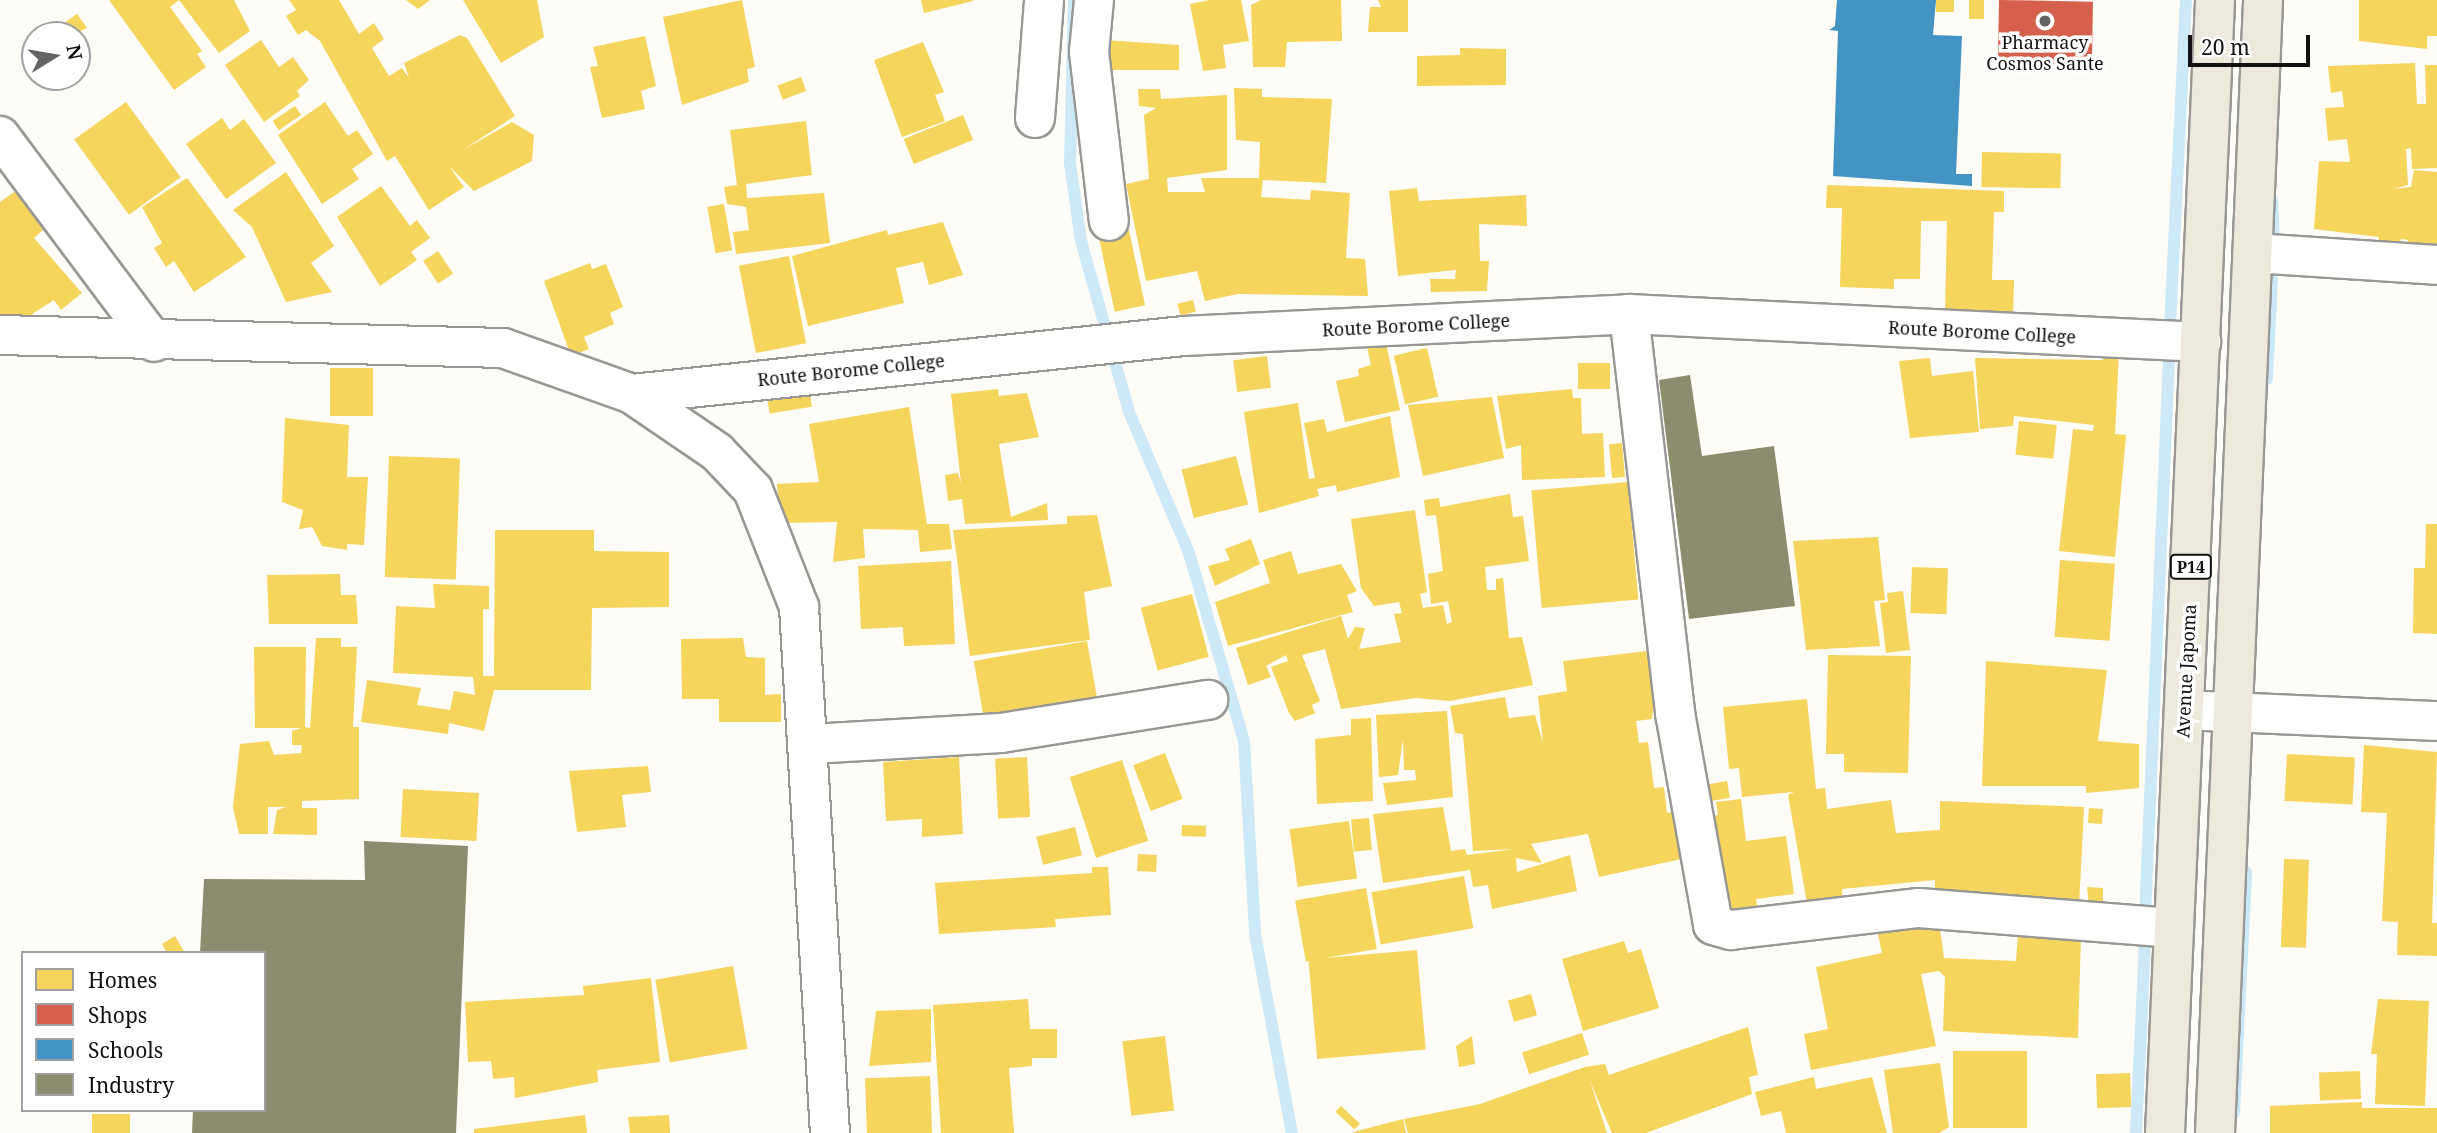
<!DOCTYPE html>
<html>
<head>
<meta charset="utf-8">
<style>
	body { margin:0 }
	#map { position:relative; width:2437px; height:1133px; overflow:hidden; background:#fdfcf7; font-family:"Noto Serif",serif }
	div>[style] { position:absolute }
	.homes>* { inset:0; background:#f6d55c; transform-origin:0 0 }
	.shops>* { inset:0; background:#d6604d; transform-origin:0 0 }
	.schools>* { inset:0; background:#4393c3 }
	.industry>* { inset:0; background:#8c8c6e }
	.stream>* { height:12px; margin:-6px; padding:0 6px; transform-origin:6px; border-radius:6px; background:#cde8f7 }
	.roads { filter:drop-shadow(2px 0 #979795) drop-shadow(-2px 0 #979795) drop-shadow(0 2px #979795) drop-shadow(0 -2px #979795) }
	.street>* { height:38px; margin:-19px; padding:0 19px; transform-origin:19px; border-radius:19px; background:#fffffe }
	.primary>* { height:38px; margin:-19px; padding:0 19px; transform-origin:19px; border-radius:19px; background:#ede9dc }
	.dots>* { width:19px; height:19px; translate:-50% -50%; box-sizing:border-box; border:4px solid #fff; border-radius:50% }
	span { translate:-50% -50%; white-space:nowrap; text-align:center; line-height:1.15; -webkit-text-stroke:7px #fff; paint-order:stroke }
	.shield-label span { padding:2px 5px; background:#fff; border:2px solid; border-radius:5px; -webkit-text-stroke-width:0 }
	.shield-label { font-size:16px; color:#111; font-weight:700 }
	.poi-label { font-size:18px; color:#111 }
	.street-label { font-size:18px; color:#111 }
	.legend { position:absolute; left:21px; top:951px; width:245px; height:161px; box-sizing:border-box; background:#fff; border:2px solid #a0a0a0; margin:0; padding:9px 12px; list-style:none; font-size:21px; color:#111 }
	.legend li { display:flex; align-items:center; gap:14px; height:35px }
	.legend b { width:35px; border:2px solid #a0a0a0 }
	.north { position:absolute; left:21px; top:21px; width:70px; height:70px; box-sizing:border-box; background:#fff; border:2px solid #a0a0a0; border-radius:50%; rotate:79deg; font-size:19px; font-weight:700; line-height:28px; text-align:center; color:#111 }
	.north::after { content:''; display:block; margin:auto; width:24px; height:32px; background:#646362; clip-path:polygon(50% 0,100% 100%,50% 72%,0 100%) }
	.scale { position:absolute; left:2188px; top:35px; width:122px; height:32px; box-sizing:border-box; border:4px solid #111; border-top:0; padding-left:9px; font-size:21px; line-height:24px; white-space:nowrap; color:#111; -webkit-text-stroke:5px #fff; paint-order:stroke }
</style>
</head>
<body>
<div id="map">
	<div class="homes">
		<i style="clip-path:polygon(109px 0,234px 0,250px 31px,219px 53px,179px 0,170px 7px,202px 51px,197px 54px,206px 67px,174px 90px)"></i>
		<i style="clip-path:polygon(289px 0,339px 0,359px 34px,374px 23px,384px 39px,372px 48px,389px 76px,402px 68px,409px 78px,404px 63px,460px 35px,467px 38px,515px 116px,463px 150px,512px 122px,534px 135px,532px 161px,474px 191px,449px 166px,464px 187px,429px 210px,395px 156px,387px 161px,320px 41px,306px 30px,298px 35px,286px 16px,296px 10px)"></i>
		<i style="clip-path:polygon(406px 0,430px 0,418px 9px)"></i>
		<i style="clip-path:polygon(463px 0,537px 0,544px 37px,501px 63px)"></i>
		<i style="clip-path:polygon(742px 0,755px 67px,747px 69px,749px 82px,682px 105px,663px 17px)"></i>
		<i style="clip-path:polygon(921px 0,973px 0,973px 1px,924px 13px)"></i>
		<i style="clip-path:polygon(1210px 0,1241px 0,1249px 41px,1223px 45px,1226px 68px,1203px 71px,1190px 4px)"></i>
		<i style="clip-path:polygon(1261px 0,1341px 0,1342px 41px,1287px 42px,1285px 67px,1253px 67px,1251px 5px)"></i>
		<i style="clip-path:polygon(1378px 0,1408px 0,1408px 32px,1368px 32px,1370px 7px,1381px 7px)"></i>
		<i style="left:1936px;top:0;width:18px;height:12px"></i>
		<i style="left:1969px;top:0;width:15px;height:19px"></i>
		<i style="clip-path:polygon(2359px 0,2437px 0,2437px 36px,2427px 36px,2427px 49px,2359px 41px)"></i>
		<i style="clip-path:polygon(77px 14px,87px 28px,72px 35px,64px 23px)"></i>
		<i style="clip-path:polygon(645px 36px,656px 86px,641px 91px,645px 109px,602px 118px,590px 67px,598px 66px,593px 47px)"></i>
		<i style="clip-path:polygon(261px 40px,279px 67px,293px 57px,309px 80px,297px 91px,300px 96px,264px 122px,225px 65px)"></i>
		<i style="clip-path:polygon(1104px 40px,1179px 45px,1179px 70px,1104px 70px)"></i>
		<i style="clip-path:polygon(923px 42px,944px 92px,935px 95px,945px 121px,902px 137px,874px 60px)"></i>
		<i style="clip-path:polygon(1460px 48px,1506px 49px,1506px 85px,1417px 86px,1417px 56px,1460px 55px)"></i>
		<i style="clip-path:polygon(2415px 63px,2417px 104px,2426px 104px,2425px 65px,2437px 65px,2437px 168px,2412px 169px,2411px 148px,2406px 149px,2408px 185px,2393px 189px,2411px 187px,2414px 170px,2437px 172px,2437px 252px,2407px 248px,2408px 240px,2401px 239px,2399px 249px,2378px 246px,2379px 237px,2314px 229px,2319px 161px,2350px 162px,2347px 139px,2328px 141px,2325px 108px,2344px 107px,2342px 91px,2331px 93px,2328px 66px)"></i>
		<i style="left:801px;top:77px;width:15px;height:25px;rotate:70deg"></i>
		<i style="clip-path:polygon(1234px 88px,1262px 89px,1262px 97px,1332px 99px,1326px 183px,1263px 180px,1261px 197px,1310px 200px,1311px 190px,1350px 193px,1346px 258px,1365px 259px,1368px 296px,1238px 294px,1205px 301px,1197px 271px,1146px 281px,1126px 184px,1149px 179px,1144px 115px,1156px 108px,1139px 106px,1138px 89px,1160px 89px,1161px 99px,1227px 95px,1227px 170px,1167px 178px,1168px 192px,1205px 192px,1201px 178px,1259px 178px,1260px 142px,1236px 140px)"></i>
		<i style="left:126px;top:102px;width:93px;height:64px;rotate:54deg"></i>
		<i style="clip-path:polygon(325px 102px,348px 136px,357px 130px,373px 154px,352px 169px,359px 179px,322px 204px,278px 135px)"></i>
		<i style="left:295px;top:106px;width:11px;height:27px;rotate:56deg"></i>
		<i style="left:963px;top:115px;width:27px;height:64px;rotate:68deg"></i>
		<i style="clip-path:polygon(222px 118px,230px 130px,244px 119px,276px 163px,226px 199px,186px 144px)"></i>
		<i style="clip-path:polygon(806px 121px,812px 175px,746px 184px,747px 198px,824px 193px,830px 243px,736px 254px,733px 232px,749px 230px,746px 207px,727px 204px,724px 187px,737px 185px,730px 130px)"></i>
		<i style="left:1982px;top:152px;width:79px;height:35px;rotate:1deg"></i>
		<i style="clip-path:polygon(286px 172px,334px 246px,311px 263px,332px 292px,286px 302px,252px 227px,233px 210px)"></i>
		<i style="clip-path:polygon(187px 178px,246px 257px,194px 292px,174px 261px,166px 267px,154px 248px,162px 243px,142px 207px)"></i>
		<i style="clip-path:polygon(24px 185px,51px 223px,34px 238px,82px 293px,61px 310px,54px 300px,32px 314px,43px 324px,0 327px,0 202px)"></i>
		<i style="clip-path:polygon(1827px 185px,2004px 191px,2004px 212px,1994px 212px,1992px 280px,2014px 280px,2013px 314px,1945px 311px,1947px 221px,1921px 221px,1920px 279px,1894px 279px,1894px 289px,1840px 287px,1842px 208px,1826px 208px)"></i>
		<i style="clip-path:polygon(381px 186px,410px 226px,417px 220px,430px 238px,411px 252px,417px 260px,380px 286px,337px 217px)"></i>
		<i style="clip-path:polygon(1417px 188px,1419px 201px,1526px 195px,1527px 226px,1479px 224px,1480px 261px,1489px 261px,1487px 291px,1431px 292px,1430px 279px,1455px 279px,1456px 270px,1398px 276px,1389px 191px)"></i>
		<i style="left:724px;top:204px;width:47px;height:17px;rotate:80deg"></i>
		<i style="clip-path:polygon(943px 222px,963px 275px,929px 285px,923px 262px,896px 268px,904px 303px,808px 326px,792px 256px,887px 230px,888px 235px)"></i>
		<i style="left:1129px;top:230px;width:77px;height:31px;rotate:78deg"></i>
		<i style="left:438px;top:251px;width:27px;height:18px;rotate:56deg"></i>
		<i style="left:789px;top:256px;width:89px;height:51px;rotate:79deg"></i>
		<i style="clip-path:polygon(590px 263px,592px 269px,606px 264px,623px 307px,610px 313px,614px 324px,584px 337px,589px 349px,571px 356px,544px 281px)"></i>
		<i style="left:1193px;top:300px;width:12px;height:16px;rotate:76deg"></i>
		<i style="clip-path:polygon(1386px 343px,1400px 410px,1345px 422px,1336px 381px,1359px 376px,1358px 369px,1371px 365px,1367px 347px)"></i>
		<i style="left:1427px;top:348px;width:50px;height:34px;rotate:77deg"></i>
		<i style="clip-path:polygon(2104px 354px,2119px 354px,2115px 434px,2126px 435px,2115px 557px,2059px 551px,2073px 429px,2093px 431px,2094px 425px,2014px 416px,2013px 426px,1980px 429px,1975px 358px,2103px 360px)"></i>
		<i style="left:1267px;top:356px;width:32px;height:34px;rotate:83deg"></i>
		<i style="clip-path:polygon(1930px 358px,1932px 376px,1973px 371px,1979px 432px,1910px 438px,1899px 361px)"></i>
		<i style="left:1578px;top:363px;width:32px;height:26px"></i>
		<i style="left:330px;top:368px;width:43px;height:48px"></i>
		<i style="left:808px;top:381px;width:26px;height:43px;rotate:81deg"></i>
		<i style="clip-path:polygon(998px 389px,999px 396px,1027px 393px,1039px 437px,999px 444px,1011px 517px,1047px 503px,1048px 520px,965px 524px,962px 499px,948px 501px,945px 475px,958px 473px,961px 483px,951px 394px)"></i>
		<i style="clip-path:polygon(1572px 389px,1573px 398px,1581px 398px,1582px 434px,1603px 433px,1605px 477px,1522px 480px,1521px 445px,1506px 449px,1497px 396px)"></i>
		<i style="clip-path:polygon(1492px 397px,1504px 458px,1423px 476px,1408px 405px)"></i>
		<i style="clip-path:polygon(1298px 403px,1309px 479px,1315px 478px,1304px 423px,1324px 419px,1327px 432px,1390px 416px,1400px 477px,1337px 492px,1336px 485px,1317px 489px,1319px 496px,1259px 513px,1244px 412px)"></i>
		<i style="clip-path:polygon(909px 407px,927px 524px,949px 524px,952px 549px,920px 552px,918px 530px,863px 529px,865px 558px,833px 562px,837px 522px,780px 523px,777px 484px,819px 482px,809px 424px)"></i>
		<i style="clip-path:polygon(285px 418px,349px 425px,347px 477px,368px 477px,364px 545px,347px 544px,347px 550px,322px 546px,312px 527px,299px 529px,303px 510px,282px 502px)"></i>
		<i style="left:2019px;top:421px;width:38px;height:34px;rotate:6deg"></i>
		<i style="left:1622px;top:443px;width:34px;height:13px;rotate:85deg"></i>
		<i style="left:389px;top:456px;width:71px;height:121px;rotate:2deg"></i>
		<i style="left:1236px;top:456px;width:50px;height:56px;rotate:76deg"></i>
		<i style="left:1628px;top:482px;width:118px;height:97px;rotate:85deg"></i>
		<i style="clip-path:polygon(1510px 494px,1513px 517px,1523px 516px,1529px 561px,1485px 567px,1487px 590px,1496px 590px,1496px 579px,1503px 578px,1509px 638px,1522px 637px,1533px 685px,1450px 701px,1416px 698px,1341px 709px,1325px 649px,1302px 655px,1320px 701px,1312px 705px,1315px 713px,1295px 721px,1289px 713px,1271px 667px,1288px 661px,1286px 655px,1266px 666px,1271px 677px,1248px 685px,1236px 648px,1341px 616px,1348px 639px,1355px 627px,1365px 628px,1359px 649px,1401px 642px,1394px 614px,1402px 613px,1399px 602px,1374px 606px,1361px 588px,1351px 519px,1415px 510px,1427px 592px,1420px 594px,1423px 608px,1443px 605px,1447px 624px,1452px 622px,1448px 601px,1431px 604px,1428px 574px,1443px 571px,1436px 515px,1426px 516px,1424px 500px,1439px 498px,1440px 507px)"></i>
		<i style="clip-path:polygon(1097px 515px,1112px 586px,1084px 592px,1090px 640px,970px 656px,953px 530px,1067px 524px,1067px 516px)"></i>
		<i style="clip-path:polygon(2426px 524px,2437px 524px,2437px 634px,2413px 633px,2414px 568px,2425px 568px)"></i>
		<i style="clip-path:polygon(495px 530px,594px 530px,594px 551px,669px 552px,669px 607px,592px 608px,591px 690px,494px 690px,484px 731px,449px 723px,448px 734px,361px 722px,367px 680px,421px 688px,417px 705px,450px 710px,454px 691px,475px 695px,473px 677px,393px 673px,396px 606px,435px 608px,433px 584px,489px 586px,489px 609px,483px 609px,483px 676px,494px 676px)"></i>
		<i style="clip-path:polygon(1878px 537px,1885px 600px,1874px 601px,1880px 646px,1806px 650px,1793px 541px)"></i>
		<i style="clip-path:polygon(1251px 539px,1260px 564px,1215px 586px,1208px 566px,1230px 560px,1225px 549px)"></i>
		<i style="clip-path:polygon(1291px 551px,1298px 574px,1341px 564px,1357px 591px,1347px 595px,1353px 612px,1228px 646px,1215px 602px,1270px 583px,1263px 560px)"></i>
		<i style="left:2060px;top:560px;width:55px;height:77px;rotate:4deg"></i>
		<i style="clip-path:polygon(951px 561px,955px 644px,904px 646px,903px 627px,861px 629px,858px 566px)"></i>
		<i style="left:1912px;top:567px;width:36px;height:46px;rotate:2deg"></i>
		<i style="clip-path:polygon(340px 574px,341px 595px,356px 595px,358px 624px,269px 624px,267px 575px)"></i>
		<i style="clip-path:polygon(1903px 591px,1910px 650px,1886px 653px,1880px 603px,1888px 602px,1887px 593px)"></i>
		<i style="left:1192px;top:594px;width:65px;height:53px;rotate:75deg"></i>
		<i style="clip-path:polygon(316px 638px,341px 638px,341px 647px,357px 647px,353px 727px,359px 727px,359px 799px,302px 801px,302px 808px,317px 808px,317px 835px,273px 834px,277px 810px,286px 807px,268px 807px,268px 834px,239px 834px,233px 807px,240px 744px,269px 741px,274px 755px,301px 753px,302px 745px,292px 745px,292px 731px,301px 728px,255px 728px,254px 647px,306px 647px,305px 727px,310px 728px)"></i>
		<i style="clip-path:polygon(743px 638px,746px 657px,765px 658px,765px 695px,781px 694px,781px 722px,719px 722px,719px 699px,682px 699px,681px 639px)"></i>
		<i style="left:1087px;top:641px;width:64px;height:115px;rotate:80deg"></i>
		<i style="clip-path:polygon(1647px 651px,1654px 702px,1652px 719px,1636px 721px,1639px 743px,1648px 742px,1654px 788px,1664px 787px,1667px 813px,1677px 811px,1686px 858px,1599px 877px,1588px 834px,1531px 844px,1542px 863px,1516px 858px,1517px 872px,1570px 855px,1577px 891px,1492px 909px,1488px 885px,1473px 887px,1470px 870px,1383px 883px,1373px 814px,1443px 807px,1451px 851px,1465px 849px,1467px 855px,1515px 849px,1473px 851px,1463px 734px,1455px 733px,1450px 706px,1505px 697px,1509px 718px,1535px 715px,1543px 743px,1538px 696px,1567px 691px,1563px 661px)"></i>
		<i style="clip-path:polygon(1828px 655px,1911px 656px,1908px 773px,1844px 772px,1844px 754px,1826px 754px)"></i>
		<i style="clip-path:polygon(1986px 661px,2107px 670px,2098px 741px,2139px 744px,2139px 788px,2086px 793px,2086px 786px,1982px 786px)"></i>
		<i style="clip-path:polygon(1807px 699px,1816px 789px,1825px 788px,1827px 809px,1891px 800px,1896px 833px,1940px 830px,1940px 801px,2084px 807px,2079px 906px,1935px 898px,1935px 880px,1842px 889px,1843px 899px,1807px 903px,1788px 795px,1794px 792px,1742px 797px,1739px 768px,1729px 769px,1723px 707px)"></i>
		<i style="clip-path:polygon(1447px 711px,1453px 797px,1387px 805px,1383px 783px,1416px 780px,1415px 770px,1404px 770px,1403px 739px,1398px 775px,1379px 777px,1376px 715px)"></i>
		<i style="clip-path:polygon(1371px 718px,1373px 801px,1317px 804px,1315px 739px,1351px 735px,1351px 719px)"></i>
		<i style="clip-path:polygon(2364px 745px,2437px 752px,2432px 923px,2437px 923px,2437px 956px,2397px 955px,2398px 922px,2382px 921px,2387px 813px,2361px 812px)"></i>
		<i style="left:1165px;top:753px;width:49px;height:34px;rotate:69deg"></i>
		<i style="left:2287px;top:754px;width:68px;height:47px;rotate:3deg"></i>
		<i style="clip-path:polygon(959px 757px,963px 834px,922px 837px,922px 819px,886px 821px,883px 762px)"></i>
		<i style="left:1027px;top:757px;width:60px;height:32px;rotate:87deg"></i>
		<i style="left:1122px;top:760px;width:85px;height:55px;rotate:72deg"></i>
		<i style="clip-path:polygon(648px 766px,651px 792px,622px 795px,626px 827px,577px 832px,569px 771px)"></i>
		<i style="left:1727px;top:781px;width:17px;height:29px;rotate:80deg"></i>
		<i style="left:403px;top:789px;width:76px;height:48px;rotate:3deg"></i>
		<i style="clip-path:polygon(1741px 799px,1746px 841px,1786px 836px,1794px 894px,1756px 899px,1758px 911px,1721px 916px,1712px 816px,1718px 815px,1716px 802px)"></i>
		<i style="left:2089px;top:808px;width:14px;height:15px;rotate:4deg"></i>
		<i style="left:1369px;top:818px;width:32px;height:18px;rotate:85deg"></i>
		<i style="left:1349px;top:821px;width:58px;height:60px;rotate:82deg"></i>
		<i style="left:1182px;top:825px;width:24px;height:11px;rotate:2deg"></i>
		<i style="left:1075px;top:827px;width:29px;height:40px;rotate:76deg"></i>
		<i style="left:1138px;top:854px;width:19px;height:17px;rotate:3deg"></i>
		<i style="left:2284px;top:859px;width:25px;height:88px;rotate:2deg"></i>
		<i style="clip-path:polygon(1092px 867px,1108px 867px,1111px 915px,1055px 919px,1056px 927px,939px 934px,935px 883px,1092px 873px)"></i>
		<i style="left:1464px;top:876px;width:53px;height:94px;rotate:80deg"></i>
		<i style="clip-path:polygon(2087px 887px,2103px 888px,2103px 905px,2089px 905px)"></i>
		<i style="left:1366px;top:888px;width:62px;height:72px;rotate:80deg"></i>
		<i style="clip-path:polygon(1939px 922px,1944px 958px,2016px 961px,2018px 932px,2081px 935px,2078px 1038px,1943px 1031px,1945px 977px,1939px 971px,1921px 974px,1936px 1046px,1811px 1070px,1804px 1034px,1828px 1029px,1816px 967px,1882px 953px,1877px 930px)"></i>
		<i style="clip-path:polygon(175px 936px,185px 953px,167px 953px,162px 944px)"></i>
		<i style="clip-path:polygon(1624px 941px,1628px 953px,1641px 949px,1659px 1008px,1583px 1031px,1562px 959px)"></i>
		<i style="left:1417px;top:950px;width:100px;height:109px;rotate:85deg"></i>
		<i style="left:733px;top:966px;width:84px;height:79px;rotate:80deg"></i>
		<i style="clip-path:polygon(651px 978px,660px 1062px,597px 1070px,598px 1082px,515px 1098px,514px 1077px,493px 1079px,491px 1061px,468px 1062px,465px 1002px,584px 995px,583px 986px)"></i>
		<i style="left:1531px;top:994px;width:22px;height:24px;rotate:74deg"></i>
		<i style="clip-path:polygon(1028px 999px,1030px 1029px,1057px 1029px,1057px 1058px,1032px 1058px,1032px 1066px,1009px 1068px,1014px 1133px,941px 1133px,933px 1005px)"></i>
		<i style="clip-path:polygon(2378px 999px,2429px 1001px,2425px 1106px,2375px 1104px,2377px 1054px,2371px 1054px)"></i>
		<i style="clip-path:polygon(931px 1009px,931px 1062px,869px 1066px,876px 1011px)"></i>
		<i style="clip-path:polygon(1748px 1027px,1758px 1075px,1749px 1077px,1752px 1094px,1646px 1133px,1612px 1133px,1590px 1081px,1607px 1133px,1408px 1133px,1404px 1119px,1480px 1104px,1585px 1067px,1605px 1064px,1609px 1075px)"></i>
		<i style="left:1582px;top:1033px;width:23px;height:63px;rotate:72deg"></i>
		<i style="left:1165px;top:1036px;width:75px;height:43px;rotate:83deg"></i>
		<i style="clip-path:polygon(1472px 1036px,1475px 1064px,1459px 1067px,1456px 1046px)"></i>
		<i style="left:1953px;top:1051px;width:74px;height:77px"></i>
		<i style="clip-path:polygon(1940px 1063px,1949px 1127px,1939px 1133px,1893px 1133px,1884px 1070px)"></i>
		<i style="left:2360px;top:1071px;width:28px;height:41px;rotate:88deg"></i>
		<i style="left:2130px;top:1073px;width:34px;height:34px;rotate:88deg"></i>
		<i style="left:930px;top:1076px;width:57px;height:65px;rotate:88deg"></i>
		<i style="clip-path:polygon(1814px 1077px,1816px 1089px,1872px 1077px,1887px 1133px,1786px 1133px,1781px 1111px,1761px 1116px,1755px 1092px)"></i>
		<i style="clip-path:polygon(2362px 1102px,2362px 1108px,2437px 1108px,2437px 1133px,2270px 1133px,2270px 1106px)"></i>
		<i style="left:1341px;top:1106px;width:26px;height:8px;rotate:43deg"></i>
		<i style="left:130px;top:1114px;width:19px;height:38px;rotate:90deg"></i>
		<i style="clip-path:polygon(585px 1115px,587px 1133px,474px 1133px,474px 1129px)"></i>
		<i style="clip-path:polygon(669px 1115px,670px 1133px,630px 1133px,628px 1117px)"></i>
		<i style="clip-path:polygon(1403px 1119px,1406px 1133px,1353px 1133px,1353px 1132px)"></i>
	</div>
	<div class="shops">
		<i style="left:1999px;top:0;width:94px;height:63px;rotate:1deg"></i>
	</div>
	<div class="schools">
		<i style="clip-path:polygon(1837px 0,1936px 0,1933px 35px,1962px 36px,1956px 174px,1972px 174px,1972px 186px,1833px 176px,1838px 31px,1829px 30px,1835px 26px)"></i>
	</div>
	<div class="industry">
		<i style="clip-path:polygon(1690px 375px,1702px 456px,1774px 446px,1795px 606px,1689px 619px,1659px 380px)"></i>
		<i style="clip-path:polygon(364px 841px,468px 846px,456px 1133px,192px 1133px,193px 1110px,264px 1110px,264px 953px,200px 953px,204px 879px,365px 880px)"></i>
	</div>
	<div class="stream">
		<i style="left:1074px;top:0;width:163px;rotate:91.4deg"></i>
		<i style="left:1070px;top:163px;width:79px;rotate:82deg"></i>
		<i style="left:1081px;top:241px;width:178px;rotate:74.3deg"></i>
		<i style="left:1129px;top:412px;width:153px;rotate:66.9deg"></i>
		<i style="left:1189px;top:553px;width:196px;rotate:73.7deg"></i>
		<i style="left:1244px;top:741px;width:193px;rotate:86.7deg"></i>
		<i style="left:1255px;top:934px;width:202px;rotate:79.5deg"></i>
		<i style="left:2272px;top:200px;width:34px;rotate:87deg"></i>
		<i style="left:2170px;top:326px;width:326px;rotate:-87.2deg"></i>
		<i style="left:2267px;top:379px;width:99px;rotate:-87.1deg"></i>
		<i style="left:2145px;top:915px;width:557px;rotate:-87.53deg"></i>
		<i style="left:2234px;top:1113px;width:241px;rotate:-87.1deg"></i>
		<i style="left:2136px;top:1133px;width:190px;rotate:-87.3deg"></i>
	</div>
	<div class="roads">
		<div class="street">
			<i style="left:1094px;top:0;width:52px;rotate:95.5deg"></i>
			<i style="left:1089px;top:52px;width:170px;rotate:83.3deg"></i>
			<i style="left:1035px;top:118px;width:118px;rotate:-85.6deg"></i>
			<i style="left:0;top:136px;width:257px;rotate:53.2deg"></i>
			<i style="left:2253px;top:253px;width:184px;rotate:3.7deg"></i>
			<i style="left:1629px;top:314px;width:402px;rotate:83.4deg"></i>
			<i style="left:1675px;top:713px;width:215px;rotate:79.8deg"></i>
			<i style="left:1713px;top:925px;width:19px;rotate:16deg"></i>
			<i style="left:1731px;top:930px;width:189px;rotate:-6.7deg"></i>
			<i style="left:1919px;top:908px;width:256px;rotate:4.5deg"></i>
			<i style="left:0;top:335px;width:503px;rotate:1.48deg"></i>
			<i style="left:503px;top:348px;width:137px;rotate:19.6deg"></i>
			<i style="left:632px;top:394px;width:103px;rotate:34.3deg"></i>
			<i style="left:717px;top:452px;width:52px;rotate:46.5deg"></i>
			<i style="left:753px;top:490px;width:126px;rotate:68.5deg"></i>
			<i style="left:799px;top:607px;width:527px;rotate:86.63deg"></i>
			<i style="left:632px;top:394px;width:555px;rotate:-6deg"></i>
			<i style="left:1184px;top:336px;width:446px;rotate:-2.8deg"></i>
			<i style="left:1629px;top:314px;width:573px;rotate:2.8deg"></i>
			<i style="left:2184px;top:710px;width:253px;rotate:2.5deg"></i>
			<i style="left:811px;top:744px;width:190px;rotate:-3.3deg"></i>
			<i style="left:1001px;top:733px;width:210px;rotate:-9.1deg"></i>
		</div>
		<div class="primary">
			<i style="left:2165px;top:1133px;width:1134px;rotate:-87.47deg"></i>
			<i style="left:2215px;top:1133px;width:1134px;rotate:-87.57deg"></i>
		</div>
	</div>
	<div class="dots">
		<i style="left:2045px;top:21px;background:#646362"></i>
	</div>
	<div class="shield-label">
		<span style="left:2191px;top:567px">P14</span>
	</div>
	<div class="poi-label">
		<span style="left:2045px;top:53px">Pharmacy<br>Cosmos Sante</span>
	</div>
	<div class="street-label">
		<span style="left:1416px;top:325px;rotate:-3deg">Route Borome College</span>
		<span style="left:1982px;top:332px;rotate:3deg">Route Borome College</span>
		<span style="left:851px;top:370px;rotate:-6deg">Route Borome College</span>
		<span style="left:2186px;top:671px;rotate:-87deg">Avenue Japoma</span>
	</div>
	<ul class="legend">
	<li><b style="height:19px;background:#f6d55c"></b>Homes</li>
	<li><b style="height:19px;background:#d6604d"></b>Shops</li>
	<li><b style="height:19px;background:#4393c3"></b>Schools</li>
	<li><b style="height:19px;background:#8c8c6e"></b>Industry</li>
	</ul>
	<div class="north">N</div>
	<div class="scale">20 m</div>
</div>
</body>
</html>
